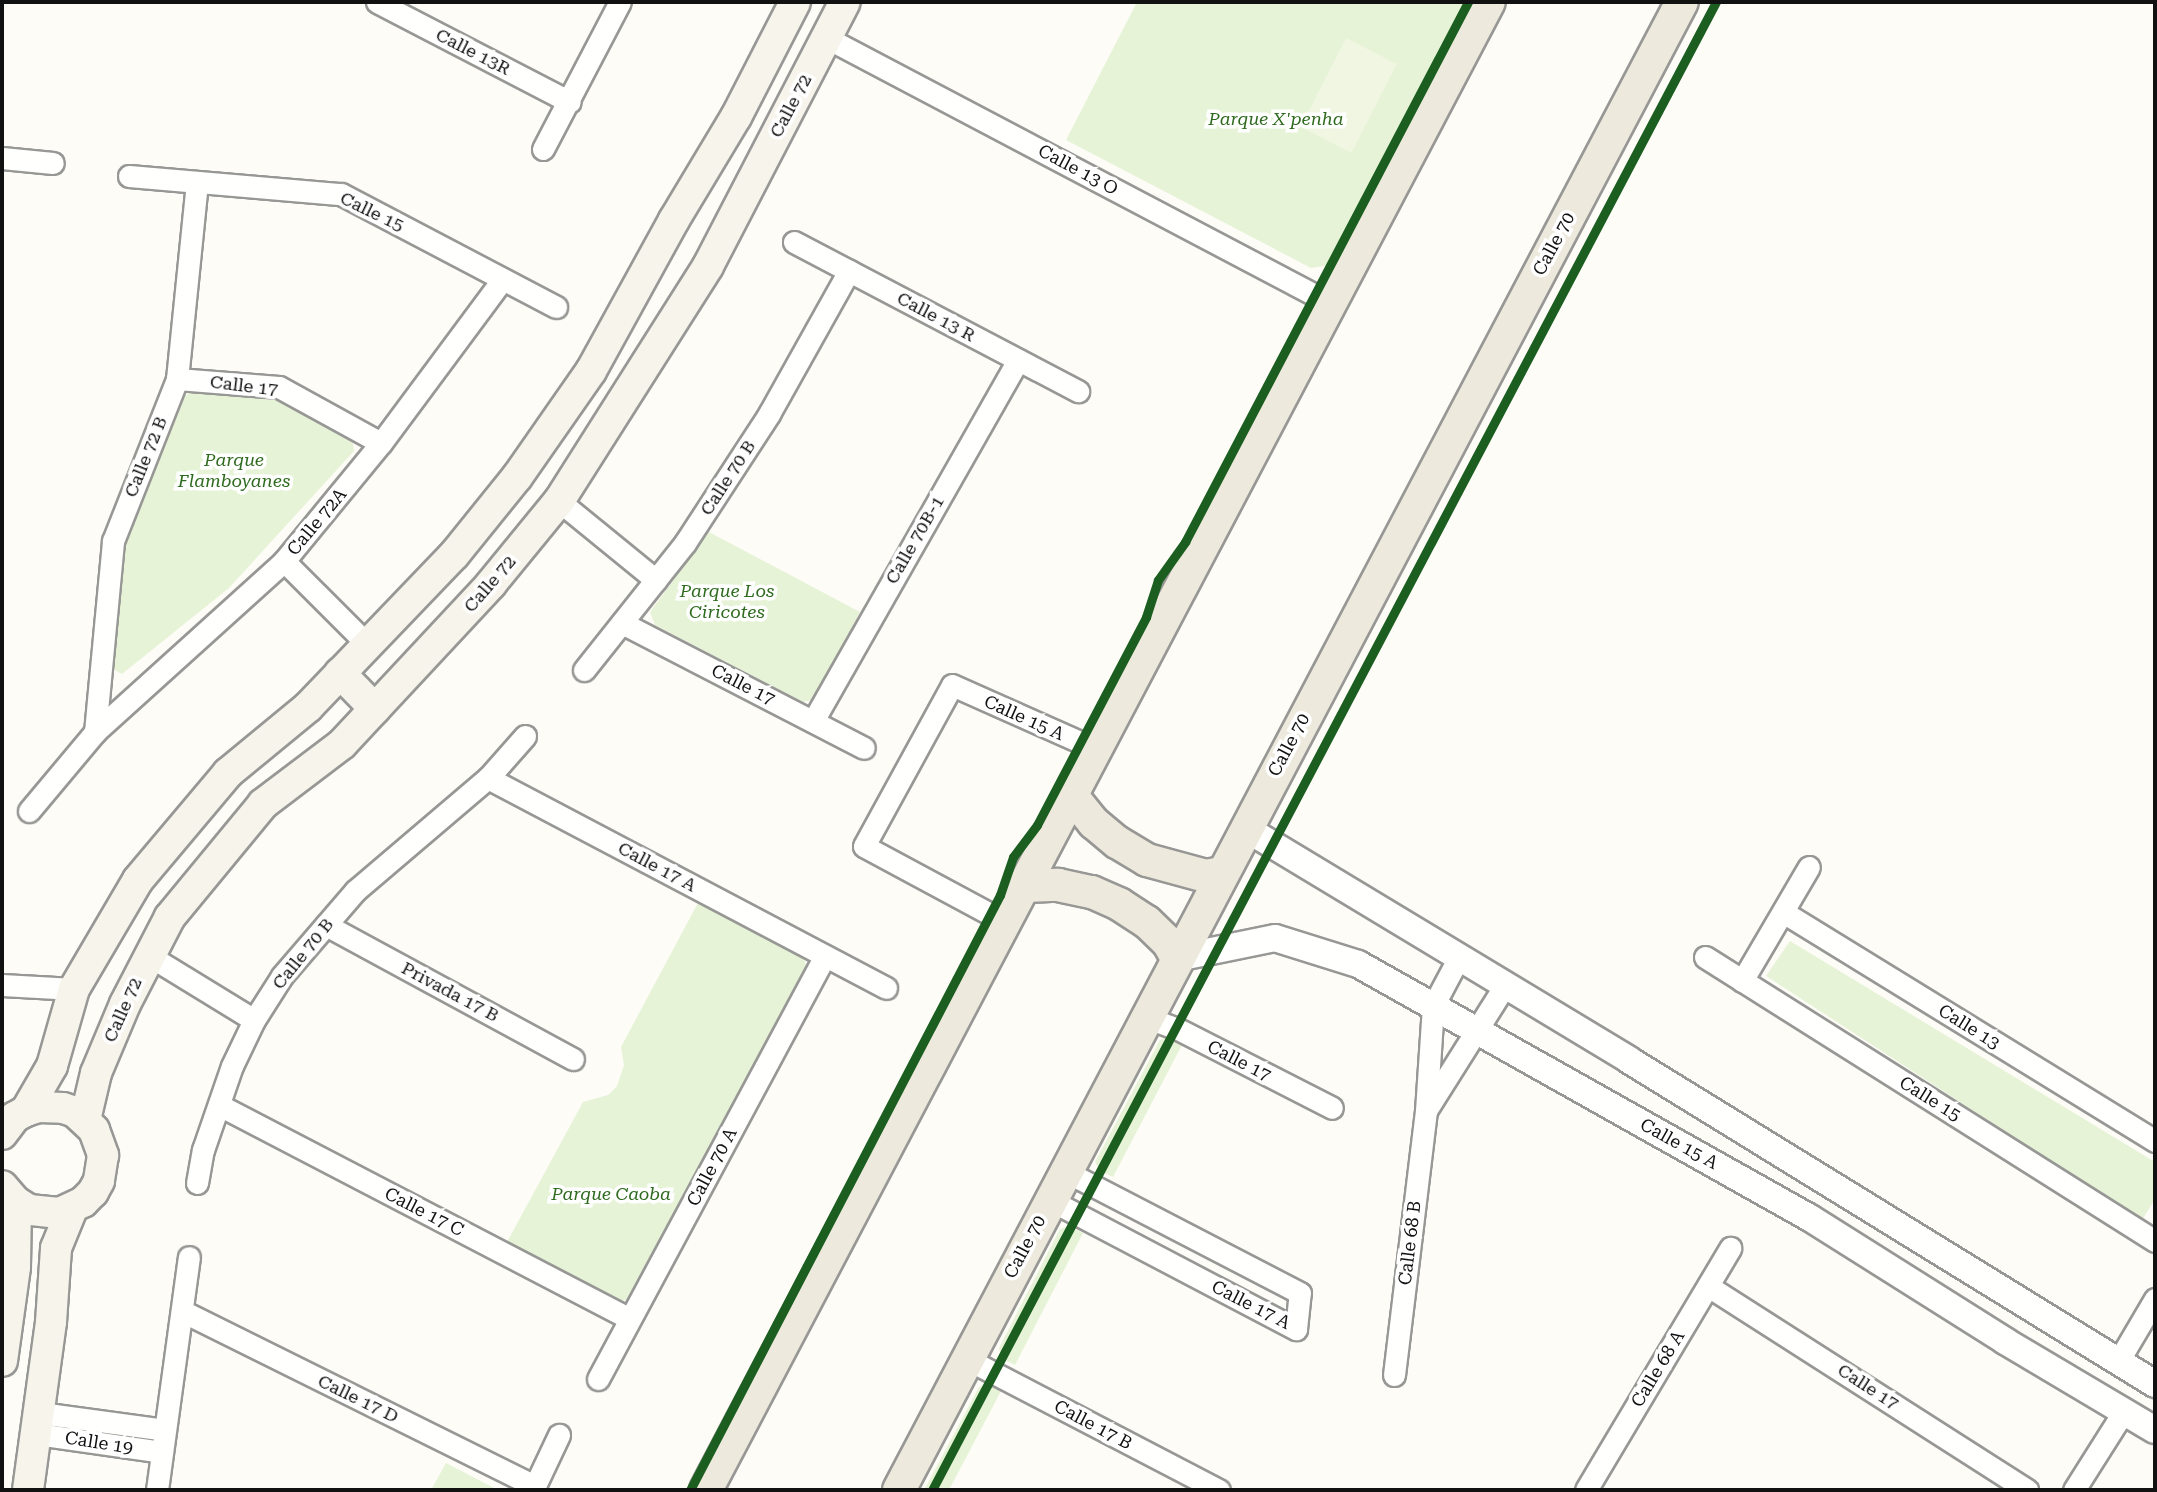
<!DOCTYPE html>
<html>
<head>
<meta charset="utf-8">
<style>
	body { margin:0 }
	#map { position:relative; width:2157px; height:1492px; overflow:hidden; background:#fdfcf7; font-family:"Roboto Serif",serif }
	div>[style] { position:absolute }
	.green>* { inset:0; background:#e7f3d7 }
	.pitch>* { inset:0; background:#f0f6e1; transform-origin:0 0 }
	.roads { filter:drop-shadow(2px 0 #979795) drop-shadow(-2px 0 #979795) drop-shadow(0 2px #979795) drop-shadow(0 -2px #979795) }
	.minor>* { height:21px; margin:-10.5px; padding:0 10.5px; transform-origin:10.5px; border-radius:10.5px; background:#fffffe }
	.tertiary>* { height:26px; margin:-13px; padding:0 13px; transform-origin:13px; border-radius:13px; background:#fffffe }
	.secondary>* { height:30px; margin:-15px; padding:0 15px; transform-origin:15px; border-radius:15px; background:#f6f4eb }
	.primary>* { height:32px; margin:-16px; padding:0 16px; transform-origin:16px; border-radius:16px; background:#ede9dc }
	.cycleway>* { height:9px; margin:-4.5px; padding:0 4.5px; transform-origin:4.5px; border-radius:4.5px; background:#1b5e20 }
	span { translate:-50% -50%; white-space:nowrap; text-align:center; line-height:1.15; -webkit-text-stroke:7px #fff; paint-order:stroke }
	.street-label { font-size:18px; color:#111 }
	.park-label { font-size:18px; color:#2f6b1f; font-style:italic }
	.frame { position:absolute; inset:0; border:4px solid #111; pointer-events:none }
</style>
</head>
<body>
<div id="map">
	<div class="green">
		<i style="clip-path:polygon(1137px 2px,1468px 2px,1331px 265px,1311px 268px,1066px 140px)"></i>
		<i style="clip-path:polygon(194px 390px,278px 398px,352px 438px,354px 451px,229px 588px,122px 674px,111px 668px,123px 540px,180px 399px)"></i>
		<i style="clip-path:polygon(709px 532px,860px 612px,816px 699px,803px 702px,655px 625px,650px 612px)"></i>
		<i style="clip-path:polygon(699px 901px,803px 956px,807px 969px,633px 1298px,620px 1301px,507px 1242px,583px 1102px,608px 1095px,617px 1086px,624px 1065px,621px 1047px)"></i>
		<i style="clip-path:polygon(1790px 941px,2155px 1162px,2155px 1199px,2142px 1220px,1766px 976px)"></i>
		<i style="clip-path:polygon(1168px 1037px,1182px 1045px,1113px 1177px,1100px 1171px,1095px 1162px,1160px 1040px)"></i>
		<i style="clip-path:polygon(1069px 1226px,1083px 1233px,1015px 1365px,1001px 1358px,999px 1348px,1060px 1229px)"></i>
		<i style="clip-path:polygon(988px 1384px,1001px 1391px,949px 1490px,924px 1490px,979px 1387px)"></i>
		<i style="clip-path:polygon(446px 1463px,498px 1490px,431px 1490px)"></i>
	</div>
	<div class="pitch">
		<i style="left:1346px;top:38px;width:57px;height:100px;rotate:27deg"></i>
	</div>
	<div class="roads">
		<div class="minor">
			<i style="left:377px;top:2px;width:217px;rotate:27.4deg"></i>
			<i style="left:827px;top:38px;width:569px;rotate:27.78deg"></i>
			<i style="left:543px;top:149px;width:166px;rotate:-62.4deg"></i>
			<i style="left:2px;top:158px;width:51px;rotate:5.6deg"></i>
			<i style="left:129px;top:176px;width:213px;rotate:4.9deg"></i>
			<i style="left:341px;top:194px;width:243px;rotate:27.7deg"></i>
			<i style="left:794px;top:242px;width:321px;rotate:27.7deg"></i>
			<i style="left:177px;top:379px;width:102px;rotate:4.5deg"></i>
			<i style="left:279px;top:387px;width:116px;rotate:28.8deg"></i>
			<i style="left:559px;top:501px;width:125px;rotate:39.2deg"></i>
			<i style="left:284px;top:561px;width:117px;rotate:45deg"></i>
			<i style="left:622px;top:623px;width:272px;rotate:27.3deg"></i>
			<i style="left:584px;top:670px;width:162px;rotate:-51.5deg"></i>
			<i style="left:685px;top:543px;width:154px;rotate:-56.9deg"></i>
			<i style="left:769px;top:414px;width:164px;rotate:-60.8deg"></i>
			<i style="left:813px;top:721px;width:415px;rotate:-60.4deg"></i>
			<i style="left:95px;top:732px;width:192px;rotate:-84.6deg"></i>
			<i style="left:113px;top:541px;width:174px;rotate:-68.4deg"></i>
			<i style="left:177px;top:379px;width:198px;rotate:-84.2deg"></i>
			<i style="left:488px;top:778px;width:450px;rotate:27.8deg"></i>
			<i style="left:29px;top:811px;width:103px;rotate:-50.1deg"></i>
			<i style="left:95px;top:732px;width:255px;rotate:-42.1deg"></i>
			<i style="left:284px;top:561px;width:153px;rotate:-50.6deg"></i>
			<i style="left:381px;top:443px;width:204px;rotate:-53.4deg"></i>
			<i style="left:1783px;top:912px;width:437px;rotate:31.6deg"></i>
			<i style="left:1005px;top:922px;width:160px;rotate:-151.7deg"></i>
			<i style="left:864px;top:846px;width:183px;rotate:-61.3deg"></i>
			<i style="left:952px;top:685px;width:158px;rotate:24deg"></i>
			<i style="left:326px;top:925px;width:281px;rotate:28.5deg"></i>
			<i style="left:148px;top:955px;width:124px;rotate:31.5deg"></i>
			<i style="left:1705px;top:957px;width:532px;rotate:32.26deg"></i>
			<i style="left:1742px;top:981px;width:132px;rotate:-59.6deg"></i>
			<i style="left:2px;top:985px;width:72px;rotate:3.2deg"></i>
			<i style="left:1145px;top:1017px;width:33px;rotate:20deg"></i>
			<i style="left:1176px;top:1028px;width:175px;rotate:27.1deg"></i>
			<i style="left:219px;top:1105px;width:463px;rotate:27.5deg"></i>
			<i style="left:1427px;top:1109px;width:146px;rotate:-57.8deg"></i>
			<i style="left:197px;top:1183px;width:34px;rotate:-80deg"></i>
			<i style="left:203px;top:1150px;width:89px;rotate:-71deg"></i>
			<i style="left:232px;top:1066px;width:51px;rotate:-64.4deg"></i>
			<i style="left:254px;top:1020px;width:52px;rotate:-57.5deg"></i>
			<i style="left:282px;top:976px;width:112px;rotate:-49.3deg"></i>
			<i style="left:355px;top:891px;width:175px;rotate:-40.4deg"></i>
			<i style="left:488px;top:778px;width:56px;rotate:-48.6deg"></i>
			<i style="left:1050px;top:1200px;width:278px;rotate:27.7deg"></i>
			<i style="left:1296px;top:1329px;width:36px;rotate:-84deg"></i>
			<i style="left:1300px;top:1293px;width:265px;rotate:-152.6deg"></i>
			<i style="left:1708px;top:1286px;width:379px;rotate:32.6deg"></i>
			<i style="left:182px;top:1311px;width:394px;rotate:26.4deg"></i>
			<i style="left:967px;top:1359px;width:284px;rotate:27.5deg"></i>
			<i style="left:2119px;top:1360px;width:71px;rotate:-59.5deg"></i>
			<i style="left:1394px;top:1375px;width:266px;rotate:-83.1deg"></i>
			<i style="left:1426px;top:1111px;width:105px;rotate:-86.2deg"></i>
			<i style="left:1433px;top:1006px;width:55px;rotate:-62deg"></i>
			<i style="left:598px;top:1379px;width:480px;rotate:-61.8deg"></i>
			<i style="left:40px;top:1413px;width:126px;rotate:7.7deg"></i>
			<i style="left:37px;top:1434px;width:126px;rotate:8.2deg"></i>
			<i style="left:157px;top:1490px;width:235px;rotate:-82.2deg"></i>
			<i style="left:533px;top:1490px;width:61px;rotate:-64.7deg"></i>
			<i style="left:1586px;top:1490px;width:282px;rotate:-59.2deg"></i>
			<i style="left:2074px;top:1490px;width:93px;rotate:-57.7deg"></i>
		</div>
		<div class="tertiary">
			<i style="left:1245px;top:828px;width:449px;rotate:31.1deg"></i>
			<i style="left:1629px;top:1060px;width:618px;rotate:31.63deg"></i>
			<i style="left:1177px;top:958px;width:100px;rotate:-11.5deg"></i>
			<i style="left:1275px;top:938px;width:87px;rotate:17.4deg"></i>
			<i style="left:1358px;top:964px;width:518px;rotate:29.33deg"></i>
			<i style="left:1810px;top:1218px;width:231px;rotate:32.2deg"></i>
			<i style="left:2005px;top:1341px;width:174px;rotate:30.7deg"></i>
		</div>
		<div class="secondary">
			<i style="left:340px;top:673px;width:50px;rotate:45.8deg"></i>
			<i style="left:26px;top:1111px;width:52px;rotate:-60deg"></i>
			<i style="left:52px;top:1066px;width:80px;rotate:-74.1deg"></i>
			<i style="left:74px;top:989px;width:126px;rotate:-59.6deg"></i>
			<i style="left:138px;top:880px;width:140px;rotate:-49.9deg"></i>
			<i style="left:228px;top:773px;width:104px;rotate:-39.5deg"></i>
			<i style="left:308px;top:707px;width:211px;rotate:-46.2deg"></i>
			<i style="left:454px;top:555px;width:100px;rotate:-51.1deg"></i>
			<i style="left:517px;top:477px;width:129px;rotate:-55.1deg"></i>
			<i style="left:591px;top:371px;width:172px;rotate:-61.2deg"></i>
			<i style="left:674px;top:220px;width:120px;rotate:-59deg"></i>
			<i style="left:736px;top:117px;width:129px;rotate:-62.8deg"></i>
			<i style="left:85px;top:1120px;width:48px;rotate:-76.8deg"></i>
			<i style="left:96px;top:1073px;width:75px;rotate:-67.2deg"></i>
			<i style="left:125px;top:1004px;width:98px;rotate:-62.7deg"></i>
			<i style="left:170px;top:917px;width:146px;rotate:-50.5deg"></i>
			<i style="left:263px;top:804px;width:99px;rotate:-37.2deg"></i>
			<i style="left:342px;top:744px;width:219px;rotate:-47deg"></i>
			<i style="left:491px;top:584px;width:107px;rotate:-50.7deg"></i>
			<i style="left:559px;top:501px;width:278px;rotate:-57.6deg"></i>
			<i style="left:708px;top:266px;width:297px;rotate:-62.6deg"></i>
			<i style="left:2px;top:1134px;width:21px;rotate:-53deg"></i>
			<i style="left:15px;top:1117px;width:13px;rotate:-29deg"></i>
			<i style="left:26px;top:1111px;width:13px;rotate:-18deg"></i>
			<i style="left:38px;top:1107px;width:25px;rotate:2deg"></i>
			<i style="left:63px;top:1108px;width:13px;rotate:18deg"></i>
			<i style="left:75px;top:1112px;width:26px;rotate:43deg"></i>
			<i style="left:94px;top:1130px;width:27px;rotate:70deg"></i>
			<i style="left:103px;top:1155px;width:26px;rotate:99deg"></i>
			<i style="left:99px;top:1181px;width:13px;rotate:119deg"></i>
			<i style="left:93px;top:1192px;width:14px;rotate:135deg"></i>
			<i style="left:83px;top:1202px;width:26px;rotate:155deg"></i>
			<i style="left:59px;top:1213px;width:30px;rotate:-174deg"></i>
			<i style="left:29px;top:1210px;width:15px;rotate:-148deg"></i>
			<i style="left:16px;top:1202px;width:21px;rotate:-131deg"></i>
			<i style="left:2px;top:1361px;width:95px;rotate:-82.1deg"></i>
			<i style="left:15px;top:1267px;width:65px;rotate:-89.1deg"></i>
			<i style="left:28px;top:1490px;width:170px;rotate:-82.2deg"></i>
			<i style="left:51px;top:1322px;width:74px;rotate:-86.1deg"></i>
			<i style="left:56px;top:1248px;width:42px;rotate:-67.7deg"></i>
		</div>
		<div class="primary">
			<i style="left:1072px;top:796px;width:35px;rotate:51deg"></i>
			<i style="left:1094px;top:823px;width:30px;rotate:40deg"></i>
			<i style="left:1117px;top:842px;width:35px;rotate:31deg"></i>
			<i style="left:1147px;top:860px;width:61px;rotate:15.2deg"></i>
			<i style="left:1206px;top:876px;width:16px;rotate:-11deg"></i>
			<i style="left:1025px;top:886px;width:33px;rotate:-2deg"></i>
			<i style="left:1058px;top:885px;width:35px;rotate:12deg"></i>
			<i style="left:1092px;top:892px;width:30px;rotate:24deg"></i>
			<i style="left:1119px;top:904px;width:33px;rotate:33deg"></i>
			<i style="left:1147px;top:922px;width:29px;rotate:44deg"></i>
			<i style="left:1168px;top:942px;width:18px;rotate:61deg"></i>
			<i style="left:706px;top:1490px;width:1681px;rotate:-62.25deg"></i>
			<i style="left:899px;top:1490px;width:1681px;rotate:-62.25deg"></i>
		</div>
	</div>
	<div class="cycleway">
		<i style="left:690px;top:1490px;width:671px;rotate:-62.48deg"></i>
		<i style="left:1000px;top:895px;width:40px;rotate:-71.1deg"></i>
		<i style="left:1013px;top:857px;width:40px;rotate:-53deg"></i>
		<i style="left:1037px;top:825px;width:235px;rotate:-62.3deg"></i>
		<i style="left:1146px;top:617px;width:39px;rotate:-72deg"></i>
		<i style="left:1158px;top:580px;width:47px;rotate:-54.6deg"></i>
		<i style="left:1185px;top:542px;width:610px;rotate:-62.34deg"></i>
		<i style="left:932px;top:1490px;width:1682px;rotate:-62.22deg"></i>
	</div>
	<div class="street-label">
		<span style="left:473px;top:52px;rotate:27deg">Calle 13R</span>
		<span style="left:791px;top:106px;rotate:-62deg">Calle 72</span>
		<span style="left:1078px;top:170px;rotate:28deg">Calle 13 O</span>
		<span style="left:372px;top:212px;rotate:26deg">Calle 15</span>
		<span style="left:1554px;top:244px;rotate:-62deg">Calle 70</span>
		<span style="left:936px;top:317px;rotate:28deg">Calle 13 R</span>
		<span style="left:244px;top:386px;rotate:7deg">Calle 17</span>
		<span style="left:146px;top:457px;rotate:-68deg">Calle 72 B</span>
		<span style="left:728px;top:478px;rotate:-57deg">Calle 70 B</span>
		<span style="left:317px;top:522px;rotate:-50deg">Calle 72A</span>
		<span style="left:915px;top:540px;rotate:-60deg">Calle 70B-1</span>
		<span style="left:490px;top:584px;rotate:-49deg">Calle 72</span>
		<span style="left:743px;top:685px;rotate:27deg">Calle 17</span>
		<span style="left:1024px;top:718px;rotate:24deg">Calle 15 A</span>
		<span style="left:1289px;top:745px;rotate:-62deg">Calle 70</span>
		<span style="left:657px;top:867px;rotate:28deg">Calle 17 A</span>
		<span style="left:303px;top:954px;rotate:-51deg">Calle 70 B</span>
		<span style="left:450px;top:992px;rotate:28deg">Privada 17 B</span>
		<span style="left:123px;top:1010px;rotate:-66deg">Calle 72</span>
		<span style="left:1969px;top:1027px;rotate:32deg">Calle 13</span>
		<span style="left:1239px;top:1061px;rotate:27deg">Calle 17</span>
		<span style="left:1930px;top:1099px;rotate:32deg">Calle 15</span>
		<span style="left:1679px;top:1144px;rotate:29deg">Calle 15 A</span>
		<span style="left:712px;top:1167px;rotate:-62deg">Calle 70 A</span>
		<span style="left:424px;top:1212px;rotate:27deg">Calle 17 C</span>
		<span style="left:1410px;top:1243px;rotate:-83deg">Calle 68 B</span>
		<span style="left:1025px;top:1247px;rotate:-62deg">Calle 70</span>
		<span style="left:1251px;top:1305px;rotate:27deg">Calle 17 A</span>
		<span style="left:1658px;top:1369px;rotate:-59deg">Calle 68 A</span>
		<span style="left:1868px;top:1387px;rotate:33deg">Calle 17</span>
		<span style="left:358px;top:1399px;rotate:26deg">Calle 17 D</span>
		<span style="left:1093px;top:1425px;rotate:28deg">Calle 17 B</span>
		<span style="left:99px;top:1443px;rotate:9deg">Calle 19</span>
	</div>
	<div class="park-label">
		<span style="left:1276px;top:119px">Parque X'penha</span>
		<span style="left:234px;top:471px">Parque<br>Flamboyanes</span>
		<span style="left:727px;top:602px">Parque Los<br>Ciricotes</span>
		<span style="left:611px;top:1194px">Parque Caoba</span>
	</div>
	<div class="frame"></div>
</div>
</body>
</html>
